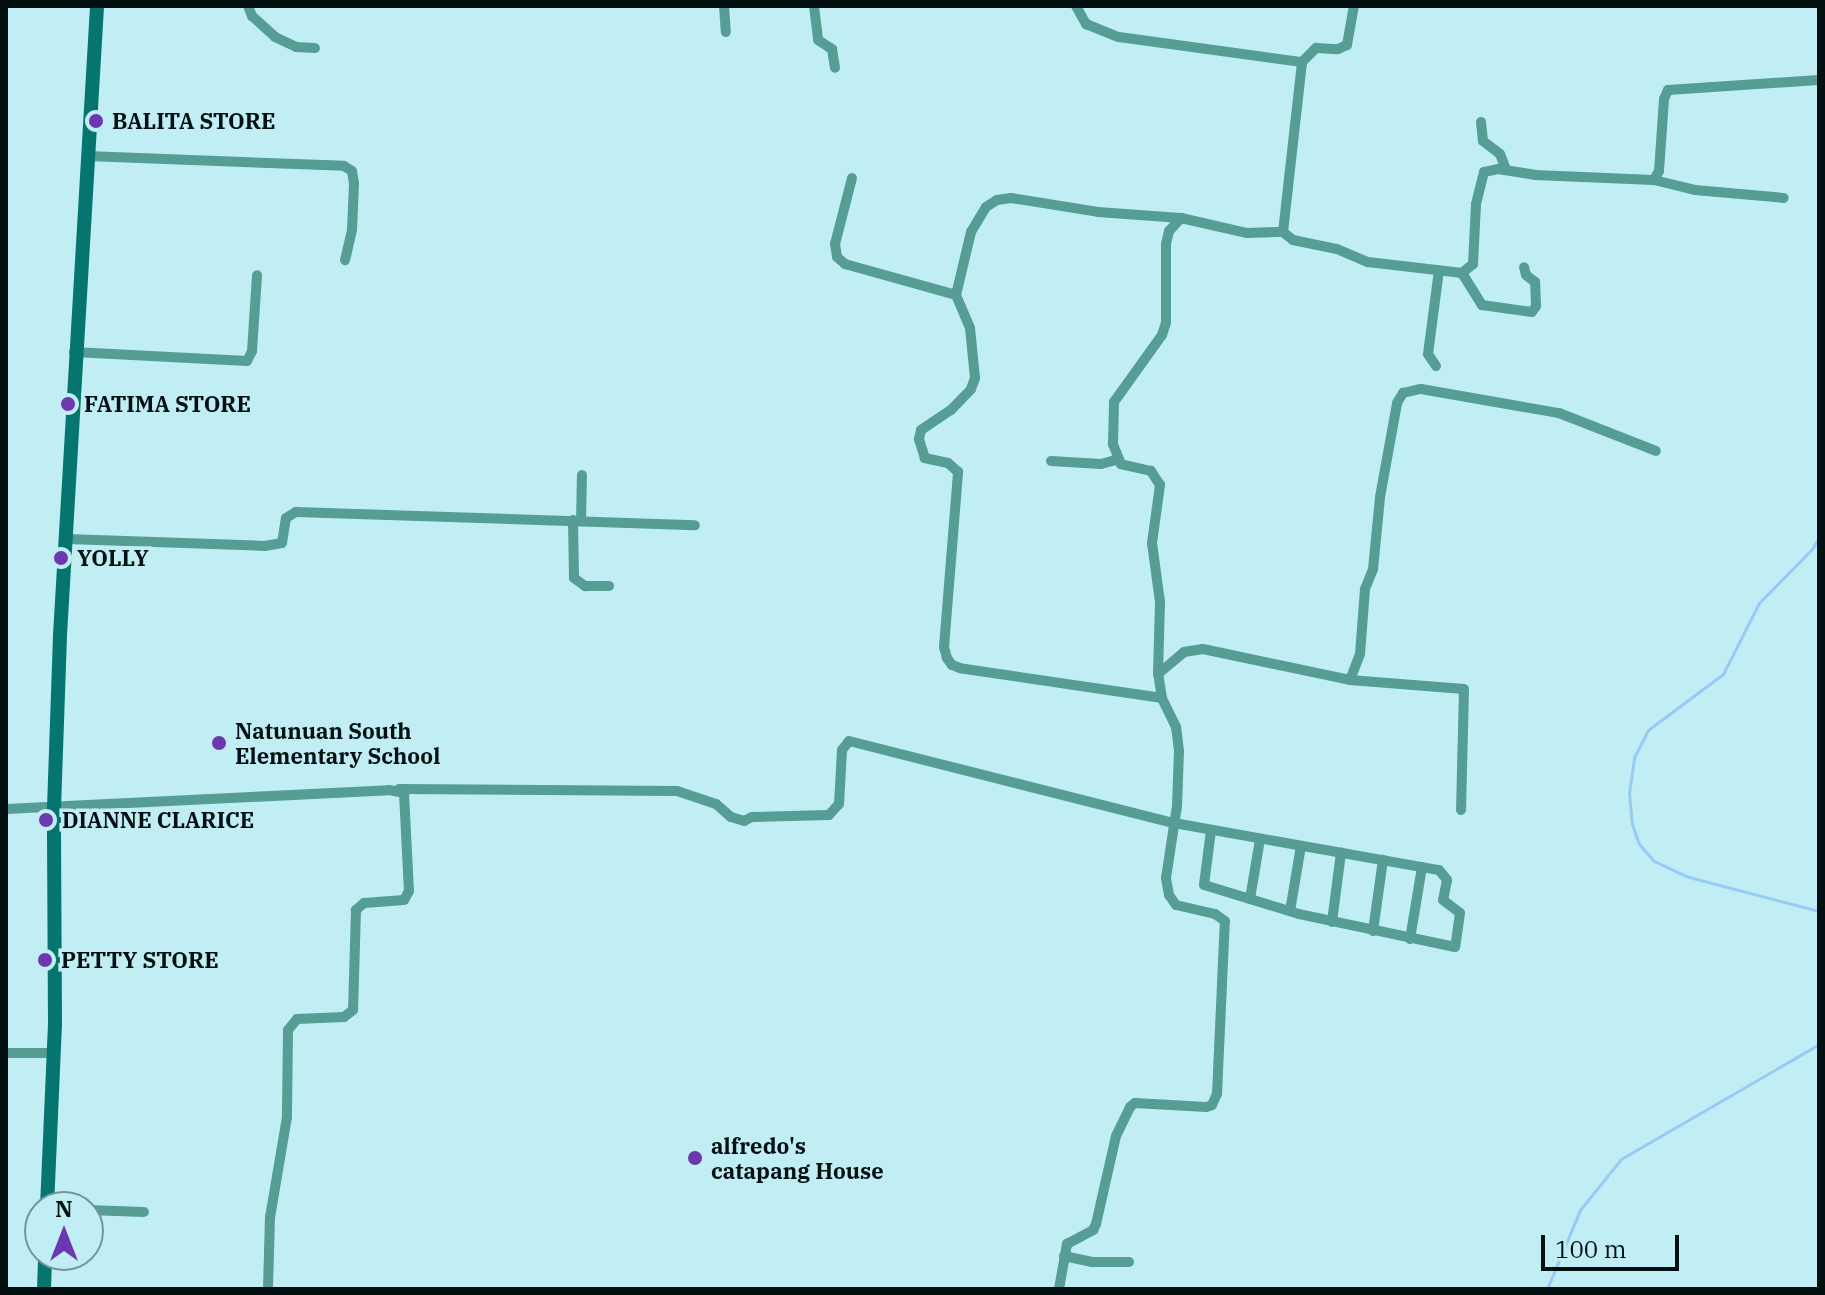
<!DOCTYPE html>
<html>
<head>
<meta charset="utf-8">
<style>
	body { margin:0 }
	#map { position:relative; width:1825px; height:1295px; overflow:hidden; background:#c1eef4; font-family:"IBM Plex Serif",serif }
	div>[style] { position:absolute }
	.stream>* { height:3px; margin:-1.5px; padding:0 1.5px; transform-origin:1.5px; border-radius:1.5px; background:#97cbf5 }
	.street>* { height:10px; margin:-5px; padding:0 5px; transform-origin:5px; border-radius:5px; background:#569d96 }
	.secondary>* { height:14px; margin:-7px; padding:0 7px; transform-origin:7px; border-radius:7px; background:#06756f }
	.dots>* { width:22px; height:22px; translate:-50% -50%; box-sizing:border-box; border:4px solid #c1eef4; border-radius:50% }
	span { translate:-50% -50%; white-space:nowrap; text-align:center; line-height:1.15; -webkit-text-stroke:7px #c1eef4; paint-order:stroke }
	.poi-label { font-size:22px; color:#021012; font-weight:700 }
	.left { translate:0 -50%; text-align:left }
	.frame { position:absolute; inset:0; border:8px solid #021012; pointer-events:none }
	.north { position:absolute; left:24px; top:1191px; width:80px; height:80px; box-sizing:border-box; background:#c1eef4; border:2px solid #75959a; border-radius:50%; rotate:0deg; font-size:22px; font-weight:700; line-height:32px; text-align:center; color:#021012 }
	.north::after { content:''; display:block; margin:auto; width:28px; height:36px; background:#6c38af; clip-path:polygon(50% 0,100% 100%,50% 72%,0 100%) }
	.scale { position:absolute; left:1541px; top:1235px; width:138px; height:36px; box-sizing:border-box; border:4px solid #021012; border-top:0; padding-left:10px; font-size:24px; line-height:28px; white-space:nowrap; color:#021012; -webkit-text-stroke:6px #c1eef4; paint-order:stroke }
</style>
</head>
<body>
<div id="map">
	<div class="stream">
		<i style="left:1819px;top:537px;width:14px;rotate:120deg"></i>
		<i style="left:1812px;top:549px;width:76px;rotate:134.5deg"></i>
		<i style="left:1759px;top:603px;width:80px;rotate:116.9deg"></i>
		<i style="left:1723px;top:674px;width:94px;rotate:143.3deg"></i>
		<i style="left:1648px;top:730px;width:31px;rotate:117deg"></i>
		<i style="left:1634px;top:758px;width:34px;rotate:98deg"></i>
		<i style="left:1629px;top:792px;width:32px;rotate:85deg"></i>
		<i style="left:1632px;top:824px;width:21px;rotate:71deg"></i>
		<i style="left:1639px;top:844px;width:23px;rotate:49deg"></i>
		<i style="left:1654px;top:861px;width:38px;rotate:25deg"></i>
		<i style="left:1689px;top:877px;width:134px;rotate:14.7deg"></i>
		<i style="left:1547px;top:1289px;width:86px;rotate:-67.3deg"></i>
		<i style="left:1580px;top:1210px;width:65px;rotate:-51.2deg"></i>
		<i style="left:1621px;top:1159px;width:229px;rotate:-30.1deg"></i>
	</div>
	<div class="street">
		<i style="left:248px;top:6px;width:11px;rotate:68deg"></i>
		<i style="left:252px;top:16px;width:31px;rotate:42deg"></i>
		<i style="left:275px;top:37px;width:23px;rotate:25deg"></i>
		<i style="left:296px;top:47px;width:19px;rotate:3deg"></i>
		<i style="left:724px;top:6px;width:26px;rotate:86deg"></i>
		<i style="left:814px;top:6px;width:34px;rotate:83deg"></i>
		<i style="left:818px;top:40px;width:17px;rotate:33deg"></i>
		<i style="left:832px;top:49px;width:19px;rotate:81deg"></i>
		<i style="left:1076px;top:6px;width:21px;rotate:61deg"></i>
		<i style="left:1086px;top:24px;width:35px;rotate:22deg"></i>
		<i style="left:1119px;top:37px;width:185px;rotate:7.8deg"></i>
		<i style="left:1481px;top:122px;width:19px;rotate:84deg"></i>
		<i style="left:1483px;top:141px;width:21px;rotate:37deg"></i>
		<i style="left:1500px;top:154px;width:17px;rotate:69deg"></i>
		<i style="left:87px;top:156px;width:257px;rotate:2.2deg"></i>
		<i style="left:344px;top:166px;width:9px;rotate:32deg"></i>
		<i style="left:352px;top:171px;width:12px;rotate:81deg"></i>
		<i style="left:354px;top:183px;width:47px;rotate:92.4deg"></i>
		<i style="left:352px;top:230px;width:31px;rotate:103deg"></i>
		<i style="left:852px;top:178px;width:68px;rotate:104.4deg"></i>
		<i style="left:835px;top:244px;width:13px;rotate:81deg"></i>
		<i style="left:837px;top:257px;width:11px;rotate:41deg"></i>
		<i style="left:845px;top:264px;width:115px;rotate:15.6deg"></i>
		<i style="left:1654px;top:180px;width:42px;rotate:13.7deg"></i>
		<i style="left:1695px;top:190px;width:89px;rotate:5.1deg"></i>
		<i style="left:1283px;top:232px;width:13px;rotate:39deg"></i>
		<i style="left:1293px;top:240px;width:45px;rotate:11.6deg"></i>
		<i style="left:1337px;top:249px;width:34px;rotate:23deg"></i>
		<i style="left:1368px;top:262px;width:95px;rotate:6.7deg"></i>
		<i style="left:1462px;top:273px;width:14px;rotate:-39deg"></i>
		<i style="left:1473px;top:264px;width:60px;rotate:-87.1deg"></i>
		<i style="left:1476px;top:204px;width:33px;rotate:-76deg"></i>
		<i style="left:1484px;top:172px;width:14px;rotate:-12deg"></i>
		<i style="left:1498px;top:169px;width:37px;rotate:9deg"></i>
		<i style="left:1535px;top:175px;width:119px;rotate:2.4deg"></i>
		<i style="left:1654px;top:180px;width:10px;rotate:-61deg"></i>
		<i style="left:1659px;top:171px;width:72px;rotate:-86deg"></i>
		<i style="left:1664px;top:99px;width:10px;rotate:-66deg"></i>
		<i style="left:1668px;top:90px;width:151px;rotate:-3.8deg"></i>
		<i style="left:1462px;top:273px;width:38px;rotate:58deg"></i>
		<i style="left:1482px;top:305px;width:50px;rotate:8deg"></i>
		<i style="left:1532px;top:312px;width:7px;rotate:-56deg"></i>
		<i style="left:1536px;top:306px;width:24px;rotate:-92deg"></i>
		<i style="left:1535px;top:282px;width:11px;rotate:-142deg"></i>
		<i style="left:1526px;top:275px;width:8px;rotate:-104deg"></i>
		<i style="left:74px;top:352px;width:173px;rotate:3deg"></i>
		<i style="left:247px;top:361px;width:11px;rotate:-63deg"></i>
		<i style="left:252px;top:351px;width:76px;rotate:-86.2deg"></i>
		<i style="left:1436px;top:366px;width:14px;rotate:-124deg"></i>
		<i style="left:1428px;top:354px;width:84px;rotate:-82.5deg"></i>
		<i style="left:1051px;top:461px;width:50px;rotate:3.4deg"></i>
		<i style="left:1101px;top:464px;width:16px;rotate:-15deg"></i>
		<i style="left:573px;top:520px;width:58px;rotate:89deg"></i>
		<i style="left:574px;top:578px;width:14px;rotate:36deg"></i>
		<i style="left:585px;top:586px;width:24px"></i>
		<i style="left:581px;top:521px;width:46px;rotate:-88.8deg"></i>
		<i style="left:67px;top:539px;width:198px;rotate:2deg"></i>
		<i style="left:265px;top:546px;width:17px;rotate:-10deg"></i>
		<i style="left:282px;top:543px;width:25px;rotate:-81deg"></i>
		<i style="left:286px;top:518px;width:12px;rotate:-31deg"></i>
		<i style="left:296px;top:512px;width:399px;rotate:1.9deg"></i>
		<i style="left:1158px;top:674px;width:34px;rotate:-40deg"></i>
		<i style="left:1184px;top:652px;width:19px;rotate:-9deg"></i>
		<i style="left:1203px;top:649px;width:150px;rotate:11.9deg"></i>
		<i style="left:1350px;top:680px;width:114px;rotate:4.5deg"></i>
		<i style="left:1464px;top:689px;width:121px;rotate:91.4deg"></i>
		<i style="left:1350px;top:680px;width:28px;rotate:-69deg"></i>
		<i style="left:1360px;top:654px;width:65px;rotate:-85.6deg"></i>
		<i style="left:1365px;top:589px;width:22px;rotate:-68deg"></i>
		<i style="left:1373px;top:569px;width:72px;rotate:-84.4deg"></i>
		<i style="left:1380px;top:497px;width:96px;rotate:-79.7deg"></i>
		<i style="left:1397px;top:403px;width:12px;rotate:-59deg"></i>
		<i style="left:1403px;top:393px;width:18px;rotate:-13deg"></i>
		<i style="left:1421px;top:389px;width:140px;rotate:9.9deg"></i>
		<i style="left:1559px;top:413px;width:104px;rotate:21.4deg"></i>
		<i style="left:1162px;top:698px;width:204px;rotate:-171.6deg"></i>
		<i style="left:960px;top:668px;width:9px;rotate:-159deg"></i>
		<i style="left:952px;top:665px;width:9px;rotate:-126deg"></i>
		<i style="left:947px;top:658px;width:11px;rotate:-105deg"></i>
		<i style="left:944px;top:647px;width:176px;rotate:-85.4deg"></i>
		<i style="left:958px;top:472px;width:13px;rotate:-138deg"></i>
		<i style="left:948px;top:463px;width:24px;rotate:-168deg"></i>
		<i style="left:925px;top:458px;width:20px;rotate:-108deg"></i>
		<i style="left:919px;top:439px;width:9px;rotate:-77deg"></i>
		<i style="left:921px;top:430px;width:36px;rotate:-34deg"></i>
		<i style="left:951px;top:410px;width:29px;rotate:-46deg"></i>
		<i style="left:971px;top:389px;width:12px;rotate:-70deg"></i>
		<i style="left:975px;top:378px;width:50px;rotate:-95.7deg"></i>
		<i style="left:970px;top:328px;width:36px;rotate:-113deg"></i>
		<i style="left:956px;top:295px;width:65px;rotate:-76.6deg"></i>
		<i style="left:971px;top:232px;width:29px;rotate:-59deg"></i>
		<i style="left:986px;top:207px;width:13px;rotate:-32deg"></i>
		<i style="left:997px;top:200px;width:14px;rotate:-8deg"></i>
		<i style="left:1011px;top:198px;width:88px;rotate:9.1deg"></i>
		<i style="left:1098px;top:212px;width:83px;rotate:4.1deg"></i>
		<i style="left:1181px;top:218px;width:68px;rotate:12.8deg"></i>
		<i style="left:1247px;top:233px;width:36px;rotate:-2deg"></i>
		<i style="left:1283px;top:232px;width:171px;rotate:-83.6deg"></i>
		<i style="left:1302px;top:62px;width:20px;rotate:-45deg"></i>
		<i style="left:1316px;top:48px;width:22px;rotate:3deg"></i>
		<i style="left:1338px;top:49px;width:10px;rotate:-24deg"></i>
		<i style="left:1347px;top:45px;width:40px;rotate:-80deg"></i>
		<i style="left:399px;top:789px;width:278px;rotate:0.4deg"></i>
		<i style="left:677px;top:791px;width:41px;rotate:18.4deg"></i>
		<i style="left:716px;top:804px;width:20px;rotate:41deg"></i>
		<i style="left:731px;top:817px;width:14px;rotate:17deg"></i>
		<i style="left:744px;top:821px;width:9px;rotate:-27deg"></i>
		<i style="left:752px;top:817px;width:77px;rotate:-1.5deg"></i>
		<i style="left:829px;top:815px;width:15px;rotate:-48deg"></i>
		<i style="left:839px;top:804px;width:54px;rotate:-86.8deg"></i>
		<i style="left:842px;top:750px;width:11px;rotate:-52deg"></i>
		<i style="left:849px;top:741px;width:335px;rotate:14.2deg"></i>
		<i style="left:1174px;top:823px;width:269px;rotate:10.1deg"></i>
		<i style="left:1439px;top:870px;width:13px;rotate:51deg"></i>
		<i style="left:1447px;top:880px;width:20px;rotate:101deg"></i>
		<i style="left:1443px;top:900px;width:21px;rotate:37deg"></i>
		<i style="left:1460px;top:913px;width:34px;rotate:98deg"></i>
		<i style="left:1455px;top:947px;width:159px;rotate:-168.1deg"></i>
		<i style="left:1299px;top:914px;width:99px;rotate:-163deg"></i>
		<i style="left:1204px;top:885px;width:55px;rotate:-82.7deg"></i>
		<i style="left:6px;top:809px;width:383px;rotate:-2.8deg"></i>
		<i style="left:389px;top:790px;width:15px;rotate:11deg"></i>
		<i style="left:404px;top:793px;width:98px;rotate:87.1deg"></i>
		<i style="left:409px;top:891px;width:10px;rotate:119deg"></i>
		<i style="left:404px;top:900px;width:40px;rotate:175.7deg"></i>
		<i style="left:364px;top:903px;width:11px;rotate:139deg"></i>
		<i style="left:356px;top:910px;width:100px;rotate:91.7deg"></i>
		<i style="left:353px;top:1010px;width:11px;rotate:142deg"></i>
		<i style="left:344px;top:1017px;width:47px;rotate:177.6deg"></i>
		<i style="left:297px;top:1019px;width:14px;rotate:129deg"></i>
		<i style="left:288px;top:1030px;width:87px;rotate:90.7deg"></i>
		<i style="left:287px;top:1117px;width:101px;rotate:99.6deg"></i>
		<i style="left:270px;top:1217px;width:72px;rotate:91.6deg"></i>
		<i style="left:1250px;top:899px;width:61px;rotate:-80.5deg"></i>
		<i style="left:1290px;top:911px;width:66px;rotate:-80.4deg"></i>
		<i style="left:1332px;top:922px;width:70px;rotate:-82.6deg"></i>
		<i style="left:1373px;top:931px;width:72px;rotate:-82deg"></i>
		<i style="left:1410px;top:939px;width:73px;rotate:-80.5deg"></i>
		<i style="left:6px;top:1053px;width:47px"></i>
		<i style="left:88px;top:1210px;width:56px;rotate:2deg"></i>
		<i style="left:1064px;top:1256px;width:30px;rotate:12deg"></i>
		<i style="left:1093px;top:1262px;width:36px"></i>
		<i style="left:1059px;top:1289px;width:46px;rotate:-79.9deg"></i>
		<i style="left:1067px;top:1244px;width:30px;rotate:-28deg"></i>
		<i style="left:1093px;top:1230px;width:7px;rotate:-63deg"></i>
		<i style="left:1096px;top:1224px;width:90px;rotate:-77.2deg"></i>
		<i style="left:1116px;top:1136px;width:32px;rotate:-64deg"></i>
		<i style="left:1130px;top:1107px;width:6px;rotate:-39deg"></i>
		<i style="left:1135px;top:1103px;width:71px;rotate:3.2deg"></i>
		<i style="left:1206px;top:1107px;width:6px;rotate:-18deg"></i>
		<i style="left:1212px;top:1105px;width:12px;rotate:-66deg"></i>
		<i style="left:1217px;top:1094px;width:173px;rotate:-87.4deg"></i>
		<i style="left:1225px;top:921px;width:12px;rotate:-145deg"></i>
		<i style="left:1215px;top:914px;width:40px;rotate:-167deg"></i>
		<i style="left:1176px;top:905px;width:12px;rotate:-125deg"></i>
		<i style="left:1169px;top:895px;width:17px;rotate:-100deg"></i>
		<i style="left:1166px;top:878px;width:73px;rotate:-81.3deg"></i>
		<i style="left:1177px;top:806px;width:55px;rotate:-87.9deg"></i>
		<i style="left:1179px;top:751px;width:24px;rotate:-97deg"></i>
		<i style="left:1176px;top:727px;width:32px;rotate:-116deg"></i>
		<i style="left:1162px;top:698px;width:24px;rotate:-99deg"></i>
		<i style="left:1158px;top:674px;width:72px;rotate:-88.4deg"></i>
		<i style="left:1160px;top:602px;width:60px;rotate:-97.7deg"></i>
		<i style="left:1152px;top:543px;width:59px;rotate:-82.1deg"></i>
		<i style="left:1160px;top:485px;width:17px;rotate:-123deg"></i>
		<i style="left:1151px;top:471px;width:31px;rotate:-167deg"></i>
		<i style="left:1121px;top:464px;width:22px;rotate:-112deg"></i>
		<i style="left:1113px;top:444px;width:42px;rotate:-88.6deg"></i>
		<i style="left:1114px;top:402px;width:82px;rotate:-54.4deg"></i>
		<i style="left:1162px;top:335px;width:13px;rotate:-72deg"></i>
		<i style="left:1166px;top:323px;width:79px;rotate:-90deg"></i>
		<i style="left:1166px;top:244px;width:13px;rotate:-77deg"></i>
		<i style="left:1169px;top:231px;width:18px;rotate:-47deg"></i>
	</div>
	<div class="secondary">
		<i style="left:47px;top:1207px;width:183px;rotate:-87.5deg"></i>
		<i style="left:55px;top:1024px;width:216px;rotate:-90.3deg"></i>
		<i style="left:54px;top:808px;width:173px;rotate:-88deg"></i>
		<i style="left:60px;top:635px;width:630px;rotate:-86.63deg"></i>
		<i style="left:44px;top:1289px;width:34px;rotate:-88deg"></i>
	</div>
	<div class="dots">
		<i style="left:96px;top:121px;background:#6c38af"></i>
		<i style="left:68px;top:404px;background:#6c38af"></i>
		<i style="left:61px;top:558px;background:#6c38af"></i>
		<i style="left:219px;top:743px;background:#6c38af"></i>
		<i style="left:46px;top:820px;background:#6c38af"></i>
		<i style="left:45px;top:960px;background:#6c38af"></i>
		<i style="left:695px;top:1158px;background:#6c38af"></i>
	</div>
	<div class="poi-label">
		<span class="left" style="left:112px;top:121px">BALITA STORE</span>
		<span class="left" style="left:84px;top:404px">FATIMA STORE</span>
		<span class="left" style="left:77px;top:558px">YOLLY</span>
		<span class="left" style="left:235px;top:743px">Natunuan South<br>Elementary School</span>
		<span class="left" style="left:62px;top:820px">DIANNE CLARICE</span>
		<span class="left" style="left:61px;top:960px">PETTY STORE</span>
		<span class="left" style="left:711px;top:1158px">alfredo's<br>catapang House</span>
	</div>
	<div class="frame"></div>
	<div class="north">N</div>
	<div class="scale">100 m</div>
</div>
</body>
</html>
